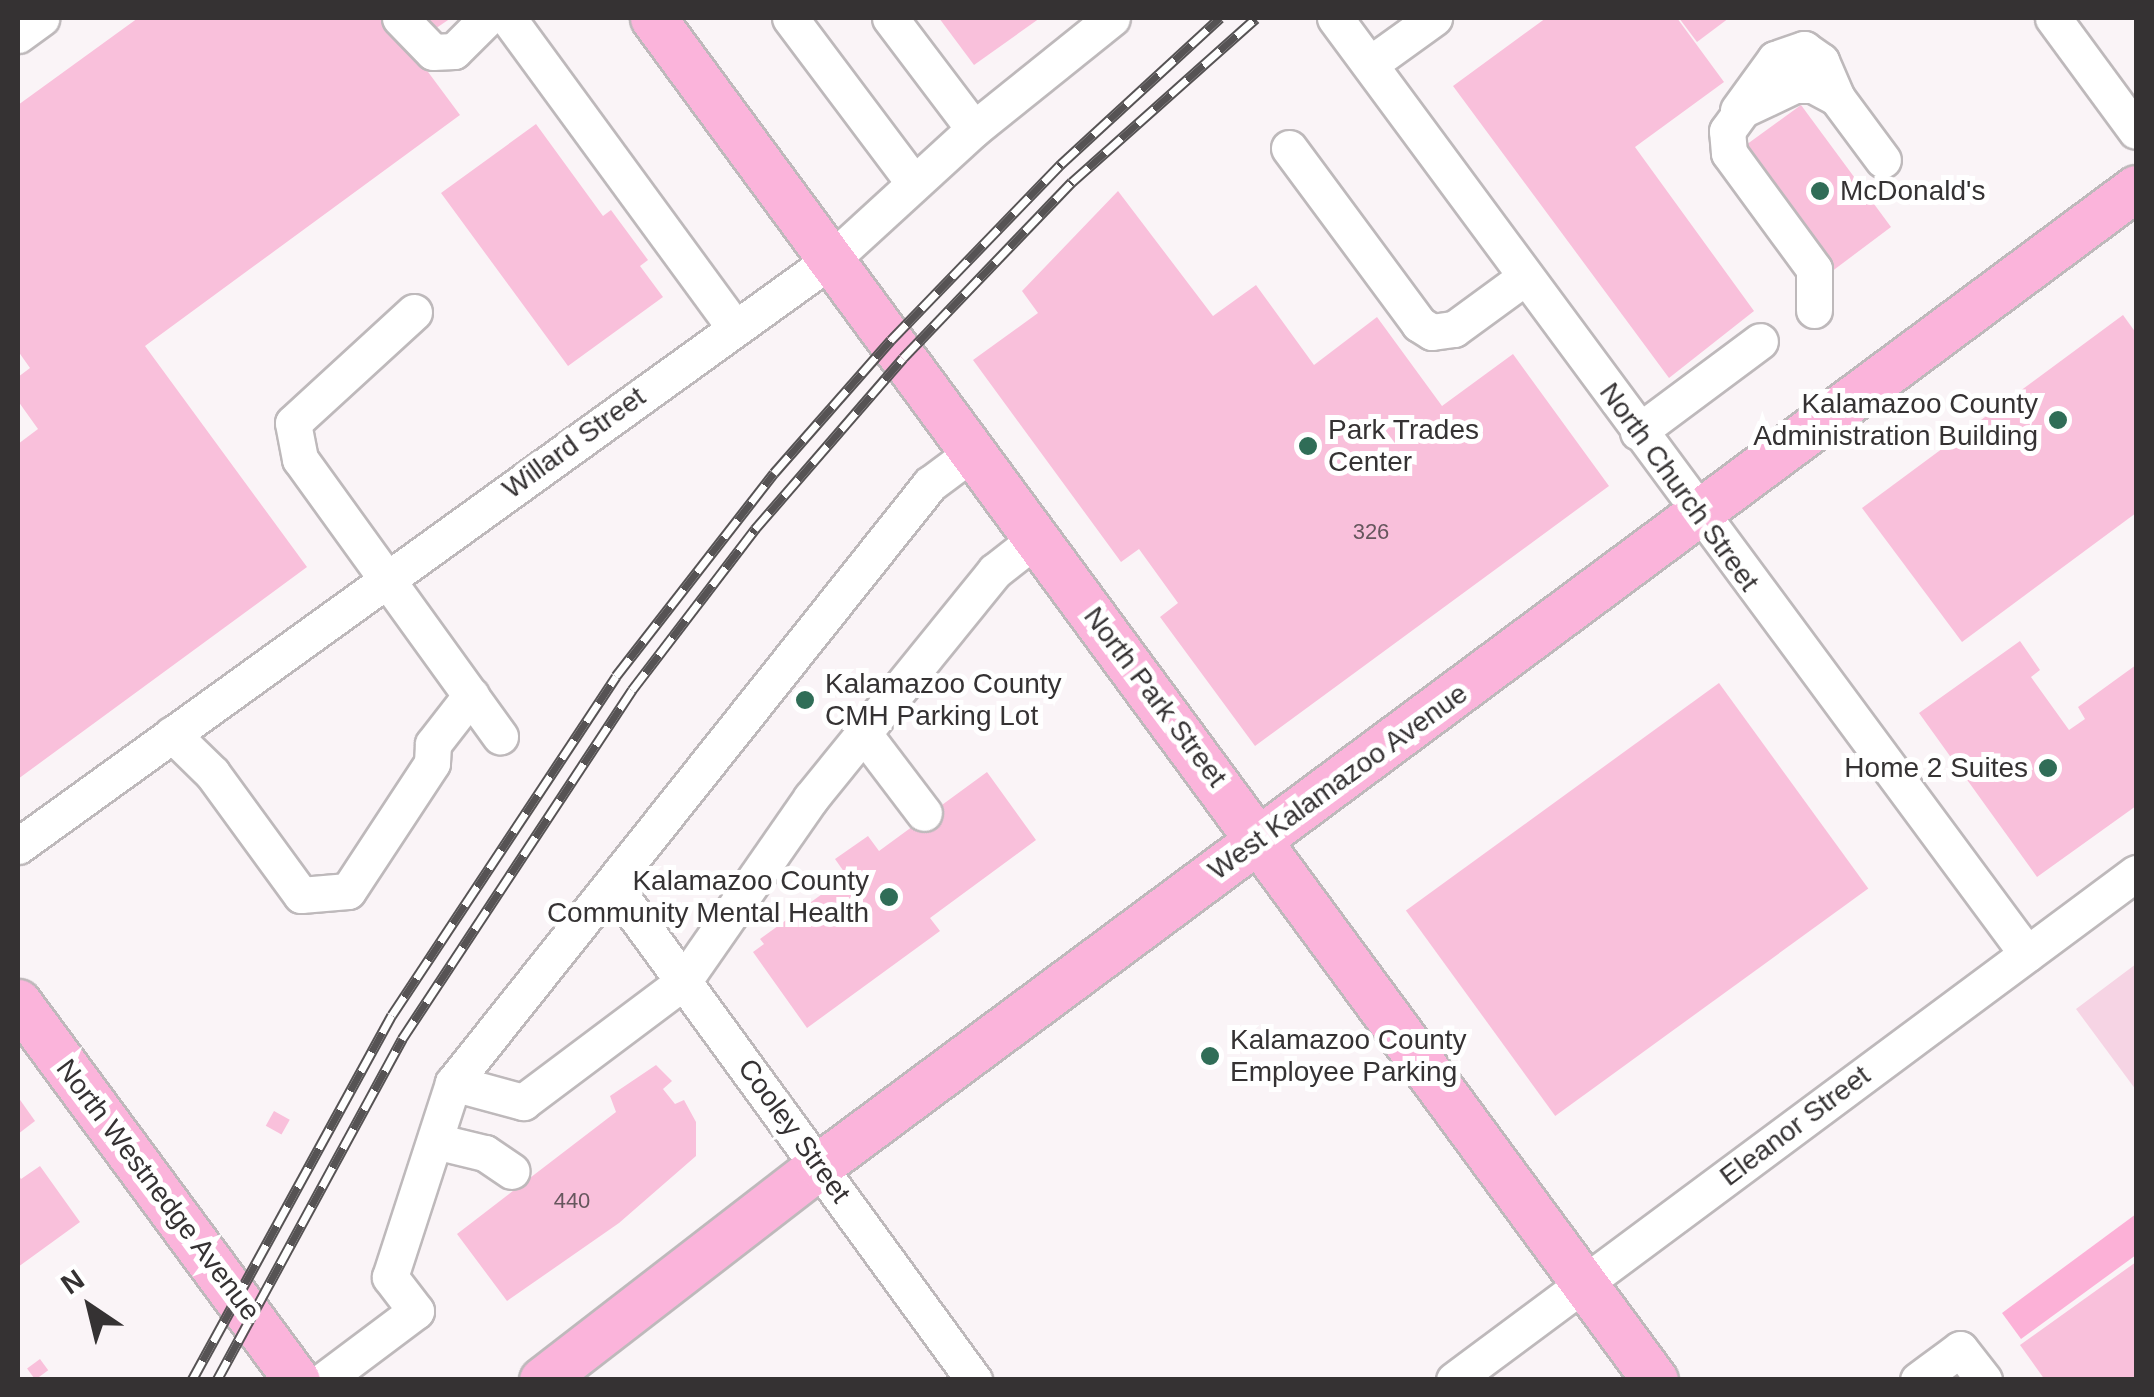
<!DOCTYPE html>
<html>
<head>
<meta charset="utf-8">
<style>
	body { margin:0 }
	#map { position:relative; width:2154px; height:1397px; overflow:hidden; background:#faf4f7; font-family:Arial,sans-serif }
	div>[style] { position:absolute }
	.green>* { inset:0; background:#f6d4e4 }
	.water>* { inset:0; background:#fcb1d7 }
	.building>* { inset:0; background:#f9c0db; transform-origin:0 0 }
	.roads { filter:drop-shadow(2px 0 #beb9bb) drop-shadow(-2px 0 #beb9bb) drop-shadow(0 2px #beb9bb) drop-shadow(0 -2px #beb9bb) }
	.minor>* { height:35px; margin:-17.5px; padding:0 17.5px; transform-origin:17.5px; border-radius:17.5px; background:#fff }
	.major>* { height:45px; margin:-22.5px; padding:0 22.5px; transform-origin:22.5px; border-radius:22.5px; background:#fbb4db }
	.rail>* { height:11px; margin-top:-5.5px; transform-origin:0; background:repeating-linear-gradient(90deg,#fff 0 22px,#565354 0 44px); box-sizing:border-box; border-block:2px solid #565354 }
	.dots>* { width:28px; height:28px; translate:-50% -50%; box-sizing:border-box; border:5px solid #fff; border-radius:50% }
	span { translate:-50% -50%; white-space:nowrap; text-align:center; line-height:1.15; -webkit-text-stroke:10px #fff; paint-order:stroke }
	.number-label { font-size:22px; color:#66565d }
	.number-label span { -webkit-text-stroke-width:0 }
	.poi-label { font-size:28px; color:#353233 }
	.left { translate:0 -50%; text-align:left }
	.right { translate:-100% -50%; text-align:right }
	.street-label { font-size:28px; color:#353233 }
	.frame { position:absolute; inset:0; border:20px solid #353233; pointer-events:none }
	.north { position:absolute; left:40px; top:1257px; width:100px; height:100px; -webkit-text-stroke:8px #fff; paint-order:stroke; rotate:325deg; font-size:28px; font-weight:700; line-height:40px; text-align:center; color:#353233 }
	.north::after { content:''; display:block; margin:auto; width:35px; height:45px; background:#353233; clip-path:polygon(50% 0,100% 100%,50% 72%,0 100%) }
</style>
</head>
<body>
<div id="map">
	<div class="green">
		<i style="clip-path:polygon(2136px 964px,2136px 1090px,2076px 1009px)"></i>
	</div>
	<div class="water">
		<i style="clip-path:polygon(2136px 1214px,2136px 1255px,2021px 1339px,2002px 1313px)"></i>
	</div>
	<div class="building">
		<i style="clip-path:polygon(138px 18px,388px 18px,460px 115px,145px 346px,307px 567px,18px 779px,18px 444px,38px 429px,18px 401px,18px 377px,30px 368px,18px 351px,18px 105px)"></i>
		<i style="clip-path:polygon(418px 18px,451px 18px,429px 33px)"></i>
		<i style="clip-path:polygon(939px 18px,1040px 18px,974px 65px)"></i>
		<i style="clip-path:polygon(1546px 18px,1677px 18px,1724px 82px,1635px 147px,1754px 311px,1669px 378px,1453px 86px)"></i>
		<i style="clip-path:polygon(1679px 18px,1729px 18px,1697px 42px)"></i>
		<i style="clip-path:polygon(1801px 105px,1891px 227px,1831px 272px,1804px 238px,1810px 232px,1739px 150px)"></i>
		<i style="clip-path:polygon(536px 124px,603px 216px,611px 210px,648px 260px,640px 266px,663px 297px,568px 366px,441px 193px)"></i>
		<i style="clip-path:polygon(1118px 191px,1213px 316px,1256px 285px,1314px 365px,1377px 317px,1442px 406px,1513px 354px,1609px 486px,1255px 746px,1160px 617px,1178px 603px,1139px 549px,1121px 562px,973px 360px,1038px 313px,1022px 291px)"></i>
		<i style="clip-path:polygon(2123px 315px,2136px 333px,2136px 513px,1962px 642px,1862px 508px)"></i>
		<i style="clip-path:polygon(2020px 641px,2040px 670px,2031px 677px,2069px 730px,2085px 719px,2078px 707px,2136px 665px,2136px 806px,2037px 877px,1919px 713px)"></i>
		<i style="left:1719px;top:683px;width:254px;height:387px;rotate:54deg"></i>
		<i style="clip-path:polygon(987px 772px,1036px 840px,930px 918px,940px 931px,807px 1028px,753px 952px,764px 944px,760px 939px,847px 876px,835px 859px,868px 836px,879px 851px)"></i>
		<i style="clip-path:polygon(656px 1065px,672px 1081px,663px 1089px,675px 1104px,684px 1100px,696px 1122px,696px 1156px,619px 1223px,507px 1301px,457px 1234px,616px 1112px,610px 1096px)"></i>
		<i style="clip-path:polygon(18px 1097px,35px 1121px,18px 1134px)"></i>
		<i style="left:274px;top:1111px;width:18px;height:17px;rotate:29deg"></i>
		<i style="clip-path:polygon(40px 1166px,80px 1222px,18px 1267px,18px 1174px,21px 1179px)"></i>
		<i style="clip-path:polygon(2136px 1262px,2136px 1380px,2045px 1380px,2020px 1345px)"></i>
		<i style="left:40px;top:1359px;width:14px;height:16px;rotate:54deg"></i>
	</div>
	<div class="roads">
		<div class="minor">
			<i style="left:400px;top:18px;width:47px;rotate:45.9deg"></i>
			<i style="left:433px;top:52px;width:21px;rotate:-3deg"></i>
			<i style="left:454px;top:51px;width:47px;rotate:-45deg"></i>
			<i style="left:508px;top:18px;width:384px;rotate:53.8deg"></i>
			<i style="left:790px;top:18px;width:206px;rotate:53.1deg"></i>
			<i style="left:890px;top:18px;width:139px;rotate:52.9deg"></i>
			<i style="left:1335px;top:18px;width:1164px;rotate:53.52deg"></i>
			<i style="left:2053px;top:18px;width:140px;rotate:53.7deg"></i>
			<i style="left:18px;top:35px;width:29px;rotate:-36deg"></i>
			<i style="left:1370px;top:64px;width:79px;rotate:-35.7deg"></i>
			<i style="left:1738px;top:110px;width:63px;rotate:-54deg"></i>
			<i style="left:1775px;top:59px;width:31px;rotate:-19deg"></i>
			<i style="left:1804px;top:49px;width:21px;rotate:35deg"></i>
			<i style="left:1821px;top:61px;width:40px;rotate:66.6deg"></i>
			<i style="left:1837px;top:98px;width:77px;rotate:53.4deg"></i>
			<i style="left:1289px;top:148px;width:219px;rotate:53.5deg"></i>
			<i style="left:1419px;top:324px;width:15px;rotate:32deg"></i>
			<i style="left:1432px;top:332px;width:22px;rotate:-8deg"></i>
			<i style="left:1454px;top:329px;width:88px;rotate:-36.2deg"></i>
			<i style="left:1814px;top:310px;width:41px;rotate:-90deg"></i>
			<i style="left:1814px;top:269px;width:144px;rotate:-126.2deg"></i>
			<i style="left:1729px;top:153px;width:22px;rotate:-95deg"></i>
			<i style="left:1727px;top:131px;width:26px;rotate:-54deg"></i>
			<i style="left:1742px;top:110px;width:59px;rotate:-25.3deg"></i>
			<i style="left:1795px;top:85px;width:18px"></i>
			<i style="left:1813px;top:85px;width:27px;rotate:28deg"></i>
			<i style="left:414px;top:312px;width:164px;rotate:137.5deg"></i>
			<i style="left:293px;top:423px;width:37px;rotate:79deg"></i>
			<i style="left:300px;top:459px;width:342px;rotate:54.2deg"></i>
			<i style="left:1638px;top:432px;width:152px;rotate:-36.7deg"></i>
			<i style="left:172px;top:734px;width:56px;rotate:44.3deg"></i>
			<i style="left:212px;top:773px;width:151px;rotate:53.9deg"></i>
			<i style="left:301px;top:895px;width:47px;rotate:-4.9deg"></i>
			<i style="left:348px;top:891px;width:153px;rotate:-56.7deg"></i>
			<i style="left:432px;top:763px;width:19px;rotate:-87deg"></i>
			<i style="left:433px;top:744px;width:62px;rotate:-52.2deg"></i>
			<i style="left:864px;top:734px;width:99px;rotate:52.8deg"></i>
			<i style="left:18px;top:846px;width:1004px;rotate:-35.8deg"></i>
			<i style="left:832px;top:259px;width:193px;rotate:-42.5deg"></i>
			<i style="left:974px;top:129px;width:177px;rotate:-38.8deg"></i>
			<i style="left:613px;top:885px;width:613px;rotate:53.9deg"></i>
			<i style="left:453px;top:1083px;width:73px;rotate:15.2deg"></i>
			<i style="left:523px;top:1102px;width:200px;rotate:-36.9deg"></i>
			<i style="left:683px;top:982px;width:224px;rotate:-55.2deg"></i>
			<i style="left:811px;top:798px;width:292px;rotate:-51deg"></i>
			<i style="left:995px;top:571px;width:53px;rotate:-38.2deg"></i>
			<i style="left:435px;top:1141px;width:51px;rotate:13.5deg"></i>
			<i style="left:485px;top:1153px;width:32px;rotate:34deg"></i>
			<i style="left:324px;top:1380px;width:115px;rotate:-36.9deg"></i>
			<i style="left:416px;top:1311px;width:43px;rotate:-127.4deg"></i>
			<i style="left:390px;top:1277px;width:204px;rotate:-72deg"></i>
			<i style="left:453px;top:1083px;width:766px;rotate:-51.47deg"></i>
			<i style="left:930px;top:484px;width:54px;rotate:-36.7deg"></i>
			<i style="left:1454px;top:1380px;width:850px;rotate:-36.63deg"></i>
			<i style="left:1918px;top:1380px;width:52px;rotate:-36.4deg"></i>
			<i style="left:1960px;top:1349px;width:39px;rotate:52deg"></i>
		</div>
		<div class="major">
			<i style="left:653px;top:18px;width:1691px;rotate:53.66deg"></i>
			<i style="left:18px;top:1002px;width:470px;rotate:53.6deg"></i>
			<i style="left:542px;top:1380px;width:351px;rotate:-37.7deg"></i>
			<i style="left:820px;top:1165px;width:1639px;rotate:-36.59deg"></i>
		</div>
	</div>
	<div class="rail">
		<i style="left:192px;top:1380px;width:416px;rotate:-61.3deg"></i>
		<i style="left:392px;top:1015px;width:406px;rotate:-56.5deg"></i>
		<i style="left:616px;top:676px;width:257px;rotate:-52.1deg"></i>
		<i style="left:774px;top:473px;width:177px;rotate:-48.7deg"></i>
		<i style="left:891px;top:340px;width:245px;rotate:-46deg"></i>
		<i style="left:1061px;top:164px;width:216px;rotate:-42.6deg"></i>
		<i style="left:217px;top:1380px;width:388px;rotate:-61.5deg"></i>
		<i style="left:402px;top:1039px;width:418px;rotate:-56.6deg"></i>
		<i style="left:632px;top:690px;width:203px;rotate:-52.6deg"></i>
		<i style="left:755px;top:529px;width:226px;rotate:-49.1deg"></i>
		<i style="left:903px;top:358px;width:244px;rotate:-46.2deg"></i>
		<i style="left:1072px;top:182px;width:246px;rotate:-41.7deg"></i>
	</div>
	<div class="dots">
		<i style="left:1820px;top:191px;background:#306d57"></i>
		<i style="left:2058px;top:420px;background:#306d57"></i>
		<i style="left:1308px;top:446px;background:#306d57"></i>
		<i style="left:805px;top:700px;background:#306d57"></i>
		<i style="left:2048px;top:768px;background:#306d57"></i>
		<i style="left:889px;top:897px;background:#306d57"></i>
		<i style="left:1210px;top:1056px;background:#306d57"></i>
	</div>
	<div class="number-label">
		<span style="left:1371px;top:532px">326</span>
		<span style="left:572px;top:1201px">440</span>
	</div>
	<div class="poi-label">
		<span class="left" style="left:1840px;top:191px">McDonald's</span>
		<span class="right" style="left:2038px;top:420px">Kalamazoo County<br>Administration Building</span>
		<span class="left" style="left:1328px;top:446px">Park Trades<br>Center</span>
		<span class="left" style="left:825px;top:700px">Kalamazoo County<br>CMH Parking Lot</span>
		<span class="right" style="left:2028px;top:768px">Home 2 Suites</span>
		<span class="right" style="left:869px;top:897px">Kalamazoo County<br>Community Mental Health</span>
		<span class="left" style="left:1230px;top:1056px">Kalamazoo County<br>Employee Parking</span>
	</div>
	<div class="street-label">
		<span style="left:574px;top:443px;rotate:-36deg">Willard Street</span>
		<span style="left:1679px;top:487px;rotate:54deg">North Church Street</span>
		<span style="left:1155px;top:697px;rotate:53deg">North Park Street</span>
		<span style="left:1338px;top:782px;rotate:-36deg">West Kalamazoo Avenue</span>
		<span style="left:1795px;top:1126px;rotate:-37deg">Eleanor Street</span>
		<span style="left:794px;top:1131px;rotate:54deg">Cooley Street</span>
		<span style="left:158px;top:1190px;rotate:53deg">North Westnedge Avenue</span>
	</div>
	<div class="frame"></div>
	<div class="north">N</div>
</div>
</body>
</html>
